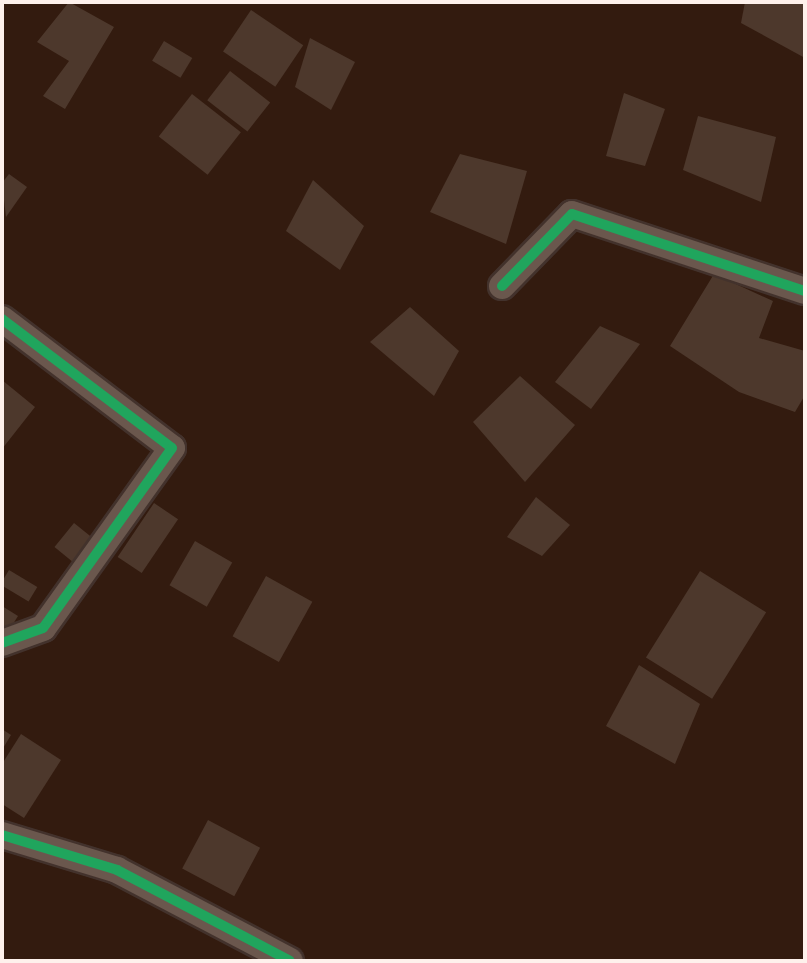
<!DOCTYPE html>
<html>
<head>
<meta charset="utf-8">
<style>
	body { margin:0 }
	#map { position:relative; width:807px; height:963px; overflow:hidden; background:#331b0f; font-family:Arial,sans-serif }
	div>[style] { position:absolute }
	.building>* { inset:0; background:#4d382c; transform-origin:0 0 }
	.roads { filter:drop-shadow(2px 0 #43322c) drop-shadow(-2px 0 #43322c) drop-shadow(0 2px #43322c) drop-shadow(0 -2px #43322c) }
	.minor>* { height:26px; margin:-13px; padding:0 13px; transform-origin:13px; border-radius:13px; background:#6a574d }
	.cycleway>* { height:10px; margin:-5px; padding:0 5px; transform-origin:5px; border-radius:5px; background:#20a55d }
	span { translate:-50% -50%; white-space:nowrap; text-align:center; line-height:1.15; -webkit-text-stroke:6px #321000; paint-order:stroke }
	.frame { position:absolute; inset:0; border:4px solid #fef1ec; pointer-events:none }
</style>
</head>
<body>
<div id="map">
	<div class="building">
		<i style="clip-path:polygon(69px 2px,114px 27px,65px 109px,43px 96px,69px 61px,37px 42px)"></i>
		<i style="clip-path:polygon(745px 2px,805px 2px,805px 58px,741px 23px)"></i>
		<i style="left:251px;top:10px;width:63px;height:50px;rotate:34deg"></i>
		<i style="clip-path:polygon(310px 38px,355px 62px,331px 110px,295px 87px)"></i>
		<i style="left:164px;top:41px;width:33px;height:23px;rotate:31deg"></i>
		<i style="left:230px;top:71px;width:51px;height:37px;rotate:38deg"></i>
		<i style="clip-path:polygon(624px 93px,665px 109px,645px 166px,606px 156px)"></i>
		<i style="left:192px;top:94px;width:62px;height:54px;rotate:38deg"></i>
		<i style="clip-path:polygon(698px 116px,776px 137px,761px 202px,683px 170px)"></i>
		<i style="clip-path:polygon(460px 154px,527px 171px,506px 244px,430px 212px)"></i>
		<i style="clip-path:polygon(9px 174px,27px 187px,6px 217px,2px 183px)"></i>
		<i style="clip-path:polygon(313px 180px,364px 226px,340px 270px,286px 231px)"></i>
		<i style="clip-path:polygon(714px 274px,773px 301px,759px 338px,805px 351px,805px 395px,795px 412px,739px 392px,670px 346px)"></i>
		<i style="clip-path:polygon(410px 307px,459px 351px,434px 396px,370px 342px)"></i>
		<i style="clip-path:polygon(600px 326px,640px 344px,591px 409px,555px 382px)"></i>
		<i style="clip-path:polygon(520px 376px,575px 425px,525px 482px,473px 422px)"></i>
		<i style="clip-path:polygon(2px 380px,35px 407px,2px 449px)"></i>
		<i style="clip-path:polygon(536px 497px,570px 525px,542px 556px,507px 537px)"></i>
		<i style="left:154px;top:503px;width:29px;height:65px;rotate:34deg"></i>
		<i style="left:74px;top:523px;width:26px;height:31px;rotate:39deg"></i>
		<i style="left:195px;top:541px;width:43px;height:51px;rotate:30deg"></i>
		<i style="left:9px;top:570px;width:33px;height:17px;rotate:31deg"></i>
		<i style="left:700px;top:571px;width:78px;height:102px;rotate:32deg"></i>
		<i style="left:266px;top:576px;width:53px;height:69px;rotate:29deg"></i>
		<i style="clip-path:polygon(2px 606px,18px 616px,5px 637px,2px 635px)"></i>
		<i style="clip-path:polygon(639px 665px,700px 704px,675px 764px,606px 726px)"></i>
		<i style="clip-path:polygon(2px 729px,11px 735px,2px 750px)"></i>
		<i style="clip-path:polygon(21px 734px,61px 760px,24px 818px,2px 804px,2px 764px)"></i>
		<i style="left:208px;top:820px;width:59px;height:55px;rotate:28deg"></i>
	</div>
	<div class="roads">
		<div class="minor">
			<i style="left:502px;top:286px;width:100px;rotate:-45.8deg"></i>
			<i style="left:572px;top:214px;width:245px;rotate:18.3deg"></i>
			<i style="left:2px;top:319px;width:213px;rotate:37.2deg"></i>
			<i style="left:172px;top:448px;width:221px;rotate:125.6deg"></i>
			<i style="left:43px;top:628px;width:44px;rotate:159.9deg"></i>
			<i style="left:2px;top:835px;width:120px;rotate:16.9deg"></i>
			<i style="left:117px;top:870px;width:195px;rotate:27.7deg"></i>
		</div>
	</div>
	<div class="cycleway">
		<i style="left:502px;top:286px;width:100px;rotate:-45.8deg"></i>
		<i style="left:572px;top:214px;width:245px;rotate:18.3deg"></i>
		<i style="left:2px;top:319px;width:213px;rotate:37.2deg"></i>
		<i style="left:172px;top:448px;width:221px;rotate:125.6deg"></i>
		<i style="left:43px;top:628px;width:44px;rotate:159.9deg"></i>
		<i style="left:2px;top:835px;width:120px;rotate:16.9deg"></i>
		<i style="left:117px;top:870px;width:195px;rotate:27.7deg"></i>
	</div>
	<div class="frame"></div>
</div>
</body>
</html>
